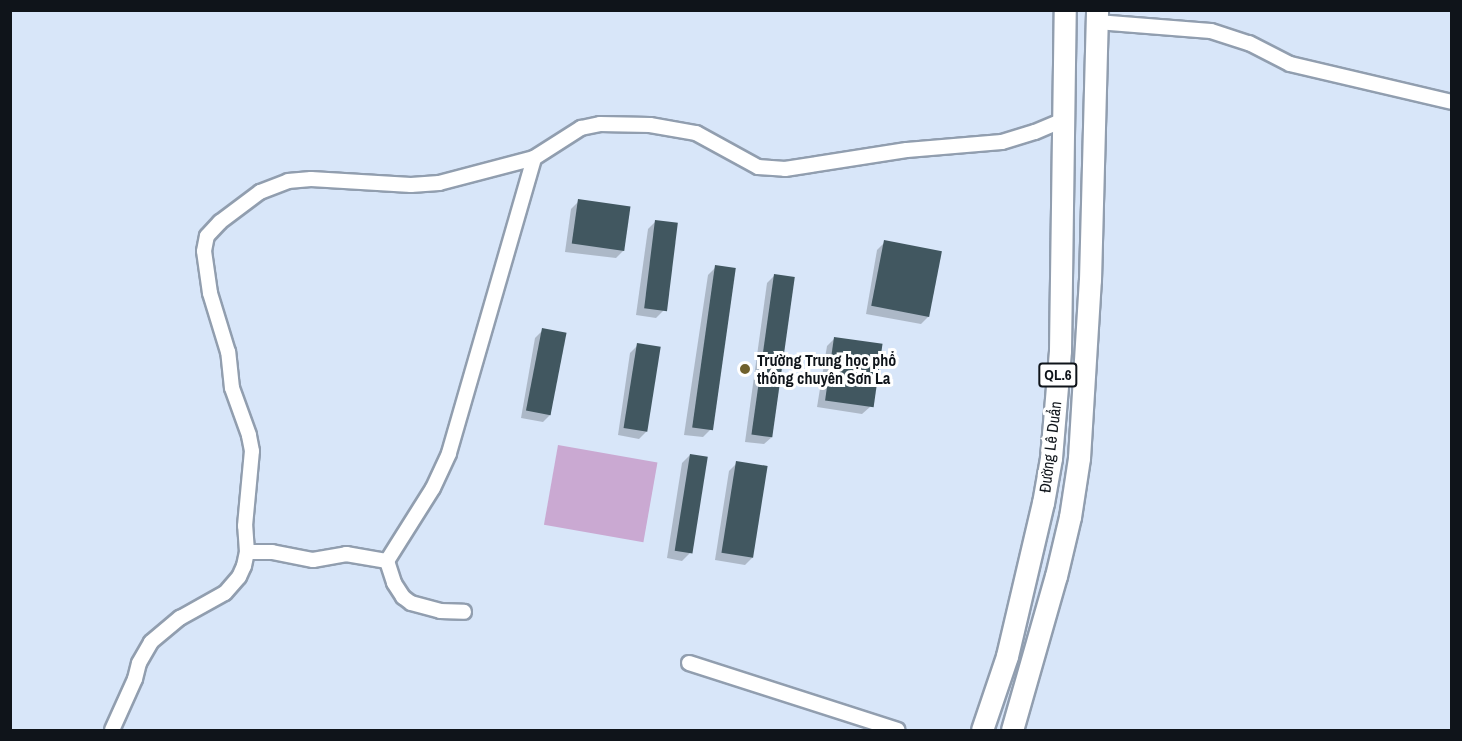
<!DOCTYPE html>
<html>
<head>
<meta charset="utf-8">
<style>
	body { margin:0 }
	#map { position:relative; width:1462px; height:741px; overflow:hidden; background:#d8e6f9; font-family:"Archivo Narrow",sans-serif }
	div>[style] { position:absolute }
	.green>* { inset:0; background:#caa9d2; transform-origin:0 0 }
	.shadow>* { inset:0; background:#0003 }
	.building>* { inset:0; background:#415760; transform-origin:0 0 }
	.roads { filter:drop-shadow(2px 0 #919eaf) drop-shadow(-2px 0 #919eaf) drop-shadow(0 2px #919eaf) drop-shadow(0 -2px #919eaf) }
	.street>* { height:14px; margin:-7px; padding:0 7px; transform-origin:7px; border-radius:7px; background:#fff }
	.primary>* { height:21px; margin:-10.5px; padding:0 10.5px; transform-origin:10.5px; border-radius:10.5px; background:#fff }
	.dots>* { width:16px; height:16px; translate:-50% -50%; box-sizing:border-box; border:3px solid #fff; border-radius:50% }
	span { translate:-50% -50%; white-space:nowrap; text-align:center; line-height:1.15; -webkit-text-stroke:6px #fff; paint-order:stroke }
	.shield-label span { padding:2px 4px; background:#fff; border:2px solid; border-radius:4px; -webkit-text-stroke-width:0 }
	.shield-label { font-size:15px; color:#0f141a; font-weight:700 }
	.poi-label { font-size:16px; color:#0f141a; font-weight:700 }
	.left { translate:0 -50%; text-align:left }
	.street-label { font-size:16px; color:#0f141a }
	.frame { position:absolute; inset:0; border:12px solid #0f141a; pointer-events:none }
</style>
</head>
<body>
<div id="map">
	<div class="green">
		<i style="left:558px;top:445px;width:101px;height:81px;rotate:10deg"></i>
	</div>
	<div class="shadow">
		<i style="clip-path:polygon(579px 201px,624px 250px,616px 258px,565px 252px,571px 209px)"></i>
		<i style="clip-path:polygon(656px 221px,664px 310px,656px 318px,636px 315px,648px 229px)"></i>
		<i style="clip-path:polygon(885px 242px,929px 316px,921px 324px,866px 314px,877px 250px)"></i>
		<i style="clip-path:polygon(716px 267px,711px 429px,703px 437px,684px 435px,708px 275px)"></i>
		<i style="clip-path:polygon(775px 275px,772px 437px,764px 444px,745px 442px,767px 283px)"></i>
		<i style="clip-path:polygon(543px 330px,551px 414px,543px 422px,521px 418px,535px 338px)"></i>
		<i style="clip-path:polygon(835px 338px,870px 407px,862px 414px,817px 407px,827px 346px)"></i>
		<i style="clip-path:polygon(638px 345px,647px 431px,639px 439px,618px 435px,630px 353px)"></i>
		<i style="clip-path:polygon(690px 455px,690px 553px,682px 561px,667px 558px,682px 463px)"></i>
		<i style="clip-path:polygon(737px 463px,753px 557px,745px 565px,715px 560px,729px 471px)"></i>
	</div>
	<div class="building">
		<i style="left:578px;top:199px;width:53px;height:45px;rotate:8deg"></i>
		<i style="left:655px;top:220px;width:23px;height:89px;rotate:7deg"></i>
		<i style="left:884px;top:240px;width:59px;height:67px;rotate:11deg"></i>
		<i style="left:715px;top:265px;width:21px;height:164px;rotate:8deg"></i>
		<i style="left:774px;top:274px;width:21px;height:162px;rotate:8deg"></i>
		<i style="left:542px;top:328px;width:25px;height:84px;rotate:11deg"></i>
		<i style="left:834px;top:337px;width:49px;height:64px;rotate:8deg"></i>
		<i style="left:637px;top:343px;width:24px;height:86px;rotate:9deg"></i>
		<i style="left:690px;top:454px;width:18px;height:98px;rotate:9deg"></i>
		<i style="left:736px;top:461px;width:32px;height:93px;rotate:9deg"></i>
	</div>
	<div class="roads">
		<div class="street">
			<i style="left:1097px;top:22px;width:114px;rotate:4.5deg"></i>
			<i style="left:1211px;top:31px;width:40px;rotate:18deg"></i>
			<i style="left:1249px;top:43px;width:46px;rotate:27.1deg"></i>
			<i style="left:1290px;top:64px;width:166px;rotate:13.2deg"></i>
			<i style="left:247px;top:552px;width:25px"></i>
			<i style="left:272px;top:552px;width:42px;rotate:11deg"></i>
			<i style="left:313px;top:560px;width:34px;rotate:-10deg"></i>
			<i style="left:346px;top:554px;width:42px;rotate:9.7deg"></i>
			<i style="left:387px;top:561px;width:86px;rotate:-57.8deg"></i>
			<i style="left:433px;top:488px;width:38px;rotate:-65deg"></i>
			<i style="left:449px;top:453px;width:307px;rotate:-73.9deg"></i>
			<i style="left:387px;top:561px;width:23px;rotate:72deg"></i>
			<i style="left:394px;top:583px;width:17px;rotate:57deg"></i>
			<i style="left:403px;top:597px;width:10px;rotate:37deg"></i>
			<i style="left:411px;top:603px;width:30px;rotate:15deg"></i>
			<i style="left:440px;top:611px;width:24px;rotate:2deg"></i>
			<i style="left:689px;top:663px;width:219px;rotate:17.8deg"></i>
			<i style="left:112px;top:730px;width:56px;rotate:-65.7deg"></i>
			<i style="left:135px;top:679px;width:16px;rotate:-76deg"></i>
			<i style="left:139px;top:663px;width:24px;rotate:-60deg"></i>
			<i style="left:151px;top:642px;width:38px;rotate:-40deg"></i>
			<i style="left:180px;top:618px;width:51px;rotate:-29.1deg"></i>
			<i style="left:225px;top:593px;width:21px;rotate:-49deg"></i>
			<i style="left:239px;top:577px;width:12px;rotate:-66deg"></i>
			<i style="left:244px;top:566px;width:14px;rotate:-78deg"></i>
			<i style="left:247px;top:552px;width:26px;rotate:-94deg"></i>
			<i style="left:245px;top:526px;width:75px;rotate:-84.7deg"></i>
			<i style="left:252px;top:451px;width:16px;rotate:-101deg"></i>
			<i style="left:249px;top:435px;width:50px;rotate:-109.9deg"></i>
			<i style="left:232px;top:388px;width:36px;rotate:-96deg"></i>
			<i style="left:228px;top:352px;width:62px;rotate:-107deg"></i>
			<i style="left:210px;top:293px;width:42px;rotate:-98.1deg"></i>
			<i style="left:204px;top:251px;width:15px;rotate:-79deg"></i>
			<i style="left:207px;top:236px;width:19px;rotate:-47deg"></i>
			<i style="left:220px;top:222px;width:50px;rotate:-36.9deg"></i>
			<i style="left:260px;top:192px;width:30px;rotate:-21deg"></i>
			<i style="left:288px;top:181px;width:23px;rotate:-5deg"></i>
			<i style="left:311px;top:179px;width:100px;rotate:3.4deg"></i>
			<i style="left:411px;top:185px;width:28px;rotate:-4deg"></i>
			<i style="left:439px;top:183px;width:98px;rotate:-14.7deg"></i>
			<i style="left:534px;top:158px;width:56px;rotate:-32.6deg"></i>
			<i style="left:581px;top:128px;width:19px;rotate:-12deg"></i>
			<i style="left:600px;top:124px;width:50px;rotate:1.1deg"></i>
			<i style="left:650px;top:125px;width:47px;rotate:9.9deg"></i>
			<i style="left:696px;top:133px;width:71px;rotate:28.7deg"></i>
			<i style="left:758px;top:167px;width:27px;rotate:4deg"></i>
			<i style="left:785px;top:169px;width:123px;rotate:-8.9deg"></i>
			<i style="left:907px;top:150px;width:95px;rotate:-4.8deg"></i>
			<i style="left:1002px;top:142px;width:34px;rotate:-17deg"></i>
			<i style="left:1035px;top:132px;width:33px;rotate:-23deg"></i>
		</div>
		<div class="primary">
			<i style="left:982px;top:730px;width:78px;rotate:-71.3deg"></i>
			<i style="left:1007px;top:656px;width:157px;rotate:-76.8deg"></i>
			<i style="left:1043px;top:503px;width:46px;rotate:-79.9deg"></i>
			<i style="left:1051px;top:458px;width:108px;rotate:-85.2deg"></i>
			<i style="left:1060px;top:350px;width:340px;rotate:-89.2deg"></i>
			<i style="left:1012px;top:730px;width:160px;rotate:-74.1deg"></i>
			<i style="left:1056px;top:576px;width:61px;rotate:-76.7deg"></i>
			<i style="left:1070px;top:517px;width:60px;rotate:-81.3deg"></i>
			<i style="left:1079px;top:458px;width:178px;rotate:-86.5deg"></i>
			<i style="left:1090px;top:280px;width:270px;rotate:-88.5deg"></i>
		</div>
	</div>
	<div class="dots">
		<i style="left:745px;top:369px;background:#6f602d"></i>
	</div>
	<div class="shield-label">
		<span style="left:1058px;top:375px">QL.6</span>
	</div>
	<div class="poi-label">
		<span class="left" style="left:757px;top:369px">Trường Trung học phổ<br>thông chuyên Sơn La</span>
	</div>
	<div class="street-label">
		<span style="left:1050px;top:447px;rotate:-83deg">Đường Lê Duẩn</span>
	</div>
	<div class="frame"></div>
</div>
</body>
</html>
